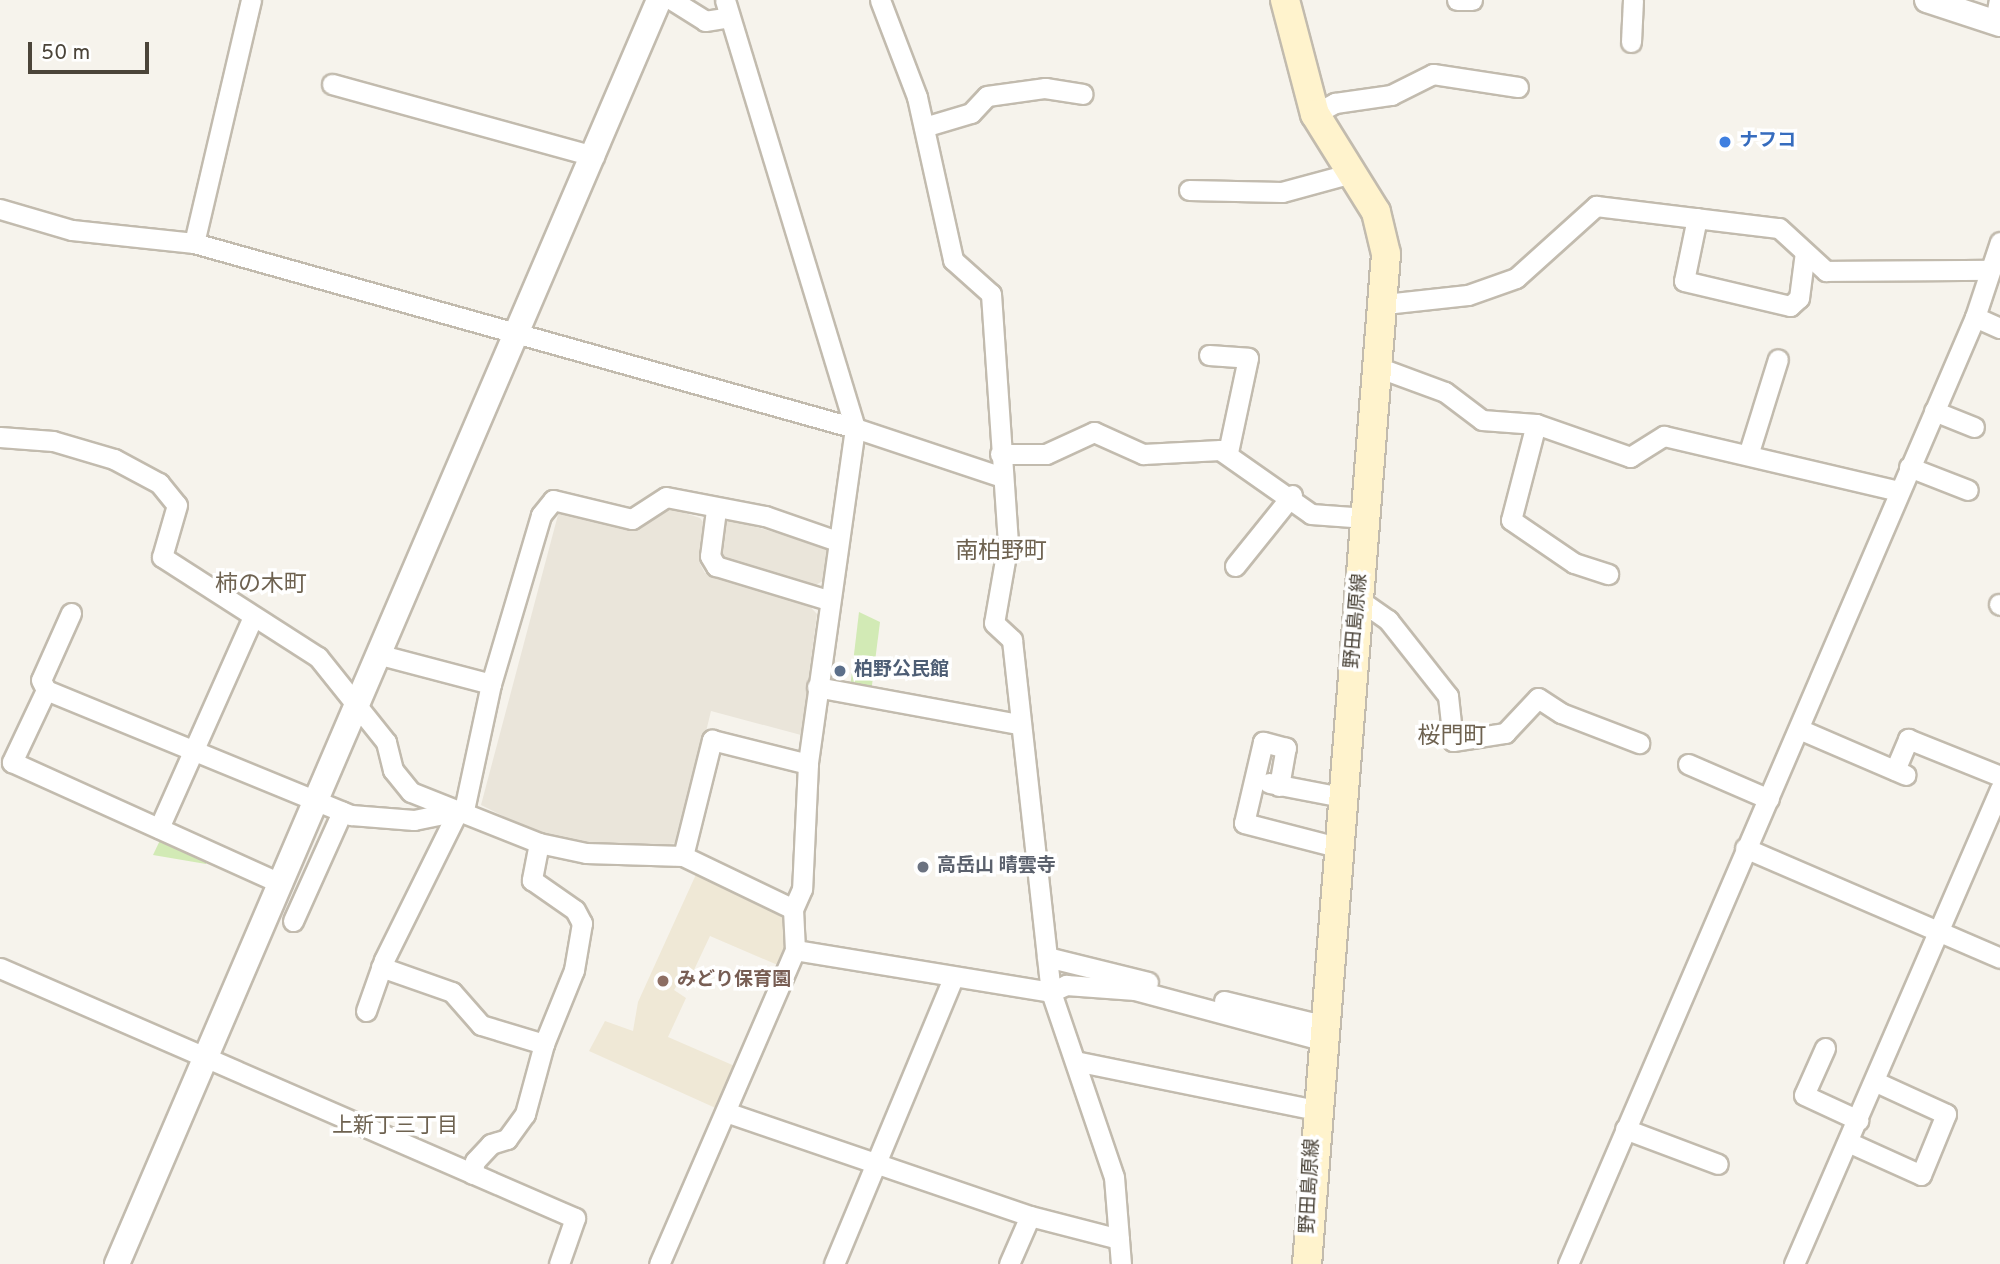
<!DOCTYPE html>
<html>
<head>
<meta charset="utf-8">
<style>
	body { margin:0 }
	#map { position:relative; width:2000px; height:1264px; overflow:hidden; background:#f6f3ec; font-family:Overpass,"Noto Sans JP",sans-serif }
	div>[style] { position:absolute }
	.residential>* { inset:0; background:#eae5da }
	.education>* { inset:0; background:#efe8d6 }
	.green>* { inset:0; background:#d2eab5 }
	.roads { filter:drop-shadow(2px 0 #c2bbae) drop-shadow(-2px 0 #c2bbae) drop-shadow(0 2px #c2bbae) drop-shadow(0 -2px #c2bbae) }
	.minor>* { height:19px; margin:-9.5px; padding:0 9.5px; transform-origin:9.5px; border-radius:9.5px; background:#fff }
	.tertiary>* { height:24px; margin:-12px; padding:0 12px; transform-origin:12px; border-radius:12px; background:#fff }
	.secondary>* { height:28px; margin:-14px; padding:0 14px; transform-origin:14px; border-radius:14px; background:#fff3cd }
	.dots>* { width:19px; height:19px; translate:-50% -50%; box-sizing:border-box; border:4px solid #fff; border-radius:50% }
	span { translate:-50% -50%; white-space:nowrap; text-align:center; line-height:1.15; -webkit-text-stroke:7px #fff; paint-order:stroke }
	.shop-label { font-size:19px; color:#366cbe; font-weight:700 }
	.left { translate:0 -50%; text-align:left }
	.street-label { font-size:19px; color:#4b4439 }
	.service-label { font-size:19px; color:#4e5e75; font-weight:700 }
	.worship-label { font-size:19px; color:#5b616d; font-weight:700 }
	.education-label { font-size:19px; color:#785e54; font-weight:700 }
	.neighbourhood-label { font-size:21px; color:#6e6250 }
	.quarter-label { font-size:23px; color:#6e6250 }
	.scale { position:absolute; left:28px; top:42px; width:121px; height:32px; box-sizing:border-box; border:4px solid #4b4439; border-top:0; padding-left:9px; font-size:21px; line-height:24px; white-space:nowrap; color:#4b4439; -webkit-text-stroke:5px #fff; paint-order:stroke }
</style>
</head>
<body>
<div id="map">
	<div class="residential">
		<i style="clip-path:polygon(569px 506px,637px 528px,667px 507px,700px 518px,708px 529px,700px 564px,705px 573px,803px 599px,817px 614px,801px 735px,711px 711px,679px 843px,618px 849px,549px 839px,481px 805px,559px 511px)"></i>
		<i style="clip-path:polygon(725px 518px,829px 548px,823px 581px,812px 587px,724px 562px,718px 556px)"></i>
	</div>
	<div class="education">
		<i style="clip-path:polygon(698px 870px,784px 907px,793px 923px,780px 966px,710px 936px,693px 972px,687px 969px,674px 990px,686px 998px,668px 1037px,737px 1067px,720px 1110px,589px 1051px,605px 1021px,633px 1031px,638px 1002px)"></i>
	</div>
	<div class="green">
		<i style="clip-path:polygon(859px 612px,880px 622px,871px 693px,850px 688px)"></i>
		<i style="clip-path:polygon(163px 834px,209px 856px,206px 864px,153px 855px)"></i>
	</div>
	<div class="roads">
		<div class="minor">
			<i style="left:672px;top:0;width:39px;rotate:32deg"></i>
			<i style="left:705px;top:21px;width:25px;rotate:-9deg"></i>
			<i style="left:725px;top:0;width:447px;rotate:73.1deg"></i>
			<i style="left:855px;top:428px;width:339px;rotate:98deg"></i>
			<i style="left:808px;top:764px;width:125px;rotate:92.7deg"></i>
			<i style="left:802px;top:889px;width:22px;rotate:114deg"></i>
			<i style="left:880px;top:0;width:104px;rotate:69.1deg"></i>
			<i style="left:917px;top:97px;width:167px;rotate:77.5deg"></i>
			<i style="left:953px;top:260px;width:51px;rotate:41.8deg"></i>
			<i style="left:991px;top:294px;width:250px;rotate:86.1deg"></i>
			<i style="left:1008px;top:543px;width:81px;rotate:99.9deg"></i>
			<i style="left:994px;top:623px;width:25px;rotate:43deg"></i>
			<i style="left:1012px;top:640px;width:354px;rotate:83.7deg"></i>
			<i style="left:1051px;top:992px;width:195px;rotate:71.2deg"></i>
			<i style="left:1114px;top:1177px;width:87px;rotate:85.4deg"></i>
			<i style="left:1457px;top:0;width:15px"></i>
			<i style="left:1995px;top:22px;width:22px;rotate:-80deg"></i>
			<i style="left:1631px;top:42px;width:42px;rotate:-87.3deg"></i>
			<i style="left:332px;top:84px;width:272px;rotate:15.4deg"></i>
			<i style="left:1315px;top:114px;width:23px;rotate:-29deg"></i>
			<i style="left:1335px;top:103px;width:57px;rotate:-8.1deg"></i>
			<i style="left:1391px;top:95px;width:47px;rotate:-26.6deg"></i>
			<i style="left:1433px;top:74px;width:86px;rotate:8.7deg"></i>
			<i style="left:924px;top:127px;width:49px;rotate:-16.6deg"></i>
			<i style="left:971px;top:113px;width:23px;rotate:-47deg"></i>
			<i style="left:987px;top:96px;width:59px;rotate:-7.9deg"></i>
			<i style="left:1045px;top:88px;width:38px;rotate:9deg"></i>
			<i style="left:1189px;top:190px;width:93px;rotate:1.2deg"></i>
			<i style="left:1282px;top:192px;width:73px;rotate:-15.2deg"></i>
			<i style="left:0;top:209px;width:75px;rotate:16.3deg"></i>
			<i style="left:72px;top:230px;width:123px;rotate:6.1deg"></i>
			<i style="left:194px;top:243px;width:686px;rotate:15.64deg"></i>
			<i style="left:855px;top:428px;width:155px;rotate:18.4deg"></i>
			<i style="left:1697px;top:218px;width:64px;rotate:101.7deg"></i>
			<i style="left:1684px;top:281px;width:109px;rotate:13.3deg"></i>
			<i style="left:1790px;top:306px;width:12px;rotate:-42deg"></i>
			<i style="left:1799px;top:298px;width:46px;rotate:-82.6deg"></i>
			<i style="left:194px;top:243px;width:250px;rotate:-76.8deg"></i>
			<i style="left:1385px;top:304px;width:83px;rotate:-6.2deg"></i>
			<i style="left:1468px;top:295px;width:51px;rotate:-19.5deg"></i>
			<i style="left:1516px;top:278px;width:108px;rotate:-42deg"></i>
			<i style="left:1596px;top:206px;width:184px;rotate:6.9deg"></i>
			<i style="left:1779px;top:228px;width:64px;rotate:42.5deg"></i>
			<i style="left:1826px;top:271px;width:163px;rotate:-0.4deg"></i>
			<i style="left:1975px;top:317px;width:27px;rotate:24deg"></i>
			<i style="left:1209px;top:355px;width:39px;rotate:4deg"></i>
			<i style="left:1248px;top:358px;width:96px;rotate:102deg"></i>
			<i style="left:1380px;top:368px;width:69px;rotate:20.3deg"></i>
			<i style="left:1445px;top:392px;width:46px;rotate:37.1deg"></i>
			<i style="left:1482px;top:420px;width:54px;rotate:4.2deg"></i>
			<i style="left:1536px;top:424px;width:100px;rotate:19.3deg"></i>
			<i style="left:1630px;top:457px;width:40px;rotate:-32deg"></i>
			<i style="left:1664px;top:436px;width:240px;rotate:13.2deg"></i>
			<i style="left:1934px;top:411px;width:43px;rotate:21.8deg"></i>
			<i style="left:1536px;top:424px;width:99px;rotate:104.6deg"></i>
			<i style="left:1511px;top:520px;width:76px;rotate:34.3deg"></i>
			<i style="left:1574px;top:563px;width:36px;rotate:18deg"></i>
			<i style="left:0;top:437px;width:53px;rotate:4.3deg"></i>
			<i style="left:53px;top:441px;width:64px;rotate:16.4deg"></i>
			<i style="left:114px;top:459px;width:51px;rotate:28.1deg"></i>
			<i style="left:159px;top:483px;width:28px;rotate:51deg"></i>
			<i style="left:177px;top:505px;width:54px;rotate:106.1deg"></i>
			<i style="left:162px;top:557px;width:185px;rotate:32.7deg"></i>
			<i style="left:318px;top:657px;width:109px;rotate:51.3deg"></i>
			<i style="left:386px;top:742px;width:29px;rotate:76deg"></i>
			<i style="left:393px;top:770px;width:28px;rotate:51deg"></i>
			<i style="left:411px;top:792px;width:138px;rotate:21.7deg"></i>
			<i style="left:539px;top:843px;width:48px;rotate:12deg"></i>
			<i style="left:586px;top:853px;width:97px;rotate:1.8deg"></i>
			<i style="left:683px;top:856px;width:122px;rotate:25.7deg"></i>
			<i style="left:793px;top:909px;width:41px;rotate:87.2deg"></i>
			<i style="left:795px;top:950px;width:342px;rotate:113.4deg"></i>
			<i style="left:1749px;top:452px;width:97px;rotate:-72.7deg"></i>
			<i style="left:1000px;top:454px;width:46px"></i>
			<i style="left:1046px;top:454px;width:53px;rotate:-24.6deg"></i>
			<i style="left:1094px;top:432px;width:54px;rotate:24.2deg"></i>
			<i style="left:1143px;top:454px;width:77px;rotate:-3deg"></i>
			<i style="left:1220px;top:450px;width:111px;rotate:35.1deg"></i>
			<i style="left:1311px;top:514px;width:55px;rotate:4.2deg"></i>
			<i style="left:1909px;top:467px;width:63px;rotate:21.3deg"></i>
			<i style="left:716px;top:510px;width:46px;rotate:97.4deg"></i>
			<i style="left:710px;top:556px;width:12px;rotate:59deg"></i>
			<i style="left:716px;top:566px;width:117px;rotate:16.9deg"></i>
			<i style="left:1235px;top:566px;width:91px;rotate:-51.2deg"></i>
			<i style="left:1358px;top:599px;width:37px;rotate:35deg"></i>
			<i style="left:1388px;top:620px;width:97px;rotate:51.7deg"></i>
			<i style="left:1448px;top:696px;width:45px;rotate:83.7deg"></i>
			<i style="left:1453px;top:741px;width:53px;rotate:-8.7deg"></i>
			<i style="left:1505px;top:733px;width:48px;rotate:-46.7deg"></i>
			<i style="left:1538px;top:698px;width:27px;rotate:33deg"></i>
			<i style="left:1561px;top:713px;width:84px;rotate:21deg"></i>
			<i style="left:1999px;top:604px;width:1px;rotate:45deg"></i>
			<i style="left:71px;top:613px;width:73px;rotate:114.1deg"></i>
			<i style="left:41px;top:680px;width:11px;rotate:63deg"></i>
			<i style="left:46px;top:690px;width:330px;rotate:22.3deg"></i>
			<i style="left:351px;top:815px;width:63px;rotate:4.5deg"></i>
			<i style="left:414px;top:820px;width:50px;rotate:-11.5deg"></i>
			<i style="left:377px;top:654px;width:118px;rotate:14.7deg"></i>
			<i style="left:817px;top:687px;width:204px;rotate:10.4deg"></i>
			<i style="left:46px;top:690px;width:80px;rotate:115.3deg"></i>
			<i style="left:12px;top:762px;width:296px;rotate:24.3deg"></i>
			<i style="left:1799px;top:729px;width:116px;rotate:23.3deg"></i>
			<i style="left:1688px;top:764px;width:88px;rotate:23.4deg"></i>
			<i style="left:1895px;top:770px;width:34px;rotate:-67deg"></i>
			<i style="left:1908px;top:739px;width:99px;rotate:21.9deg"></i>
			<i style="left:1269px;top:783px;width:74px;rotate:10.9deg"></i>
			<i style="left:1279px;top:786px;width:39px;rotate:-80deg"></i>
			<i style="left:1286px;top:748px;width:24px;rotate:-165deg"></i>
			<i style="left:1263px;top:742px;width:83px;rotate:103.2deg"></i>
			<i style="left:1244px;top:823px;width:96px;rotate:14.5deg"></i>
			<i style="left:464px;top:810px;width:129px;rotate:-77.9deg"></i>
			<i style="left:491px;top:684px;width:176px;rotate:-73.5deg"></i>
			<i style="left:541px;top:515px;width:19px;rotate:-51deg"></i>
			<i style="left:553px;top:500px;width:81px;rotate:13.5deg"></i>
			<i style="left:632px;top:519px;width:40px;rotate:-32.9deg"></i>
			<i style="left:666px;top:497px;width:101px;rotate:10.9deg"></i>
			<i style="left:765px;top:516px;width:76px;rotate:19.1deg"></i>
			<i style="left:159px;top:828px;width:231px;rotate:-66deg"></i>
			<i style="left:539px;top:843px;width:38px;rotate:101deg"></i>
			<i style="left:532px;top:880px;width:52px;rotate:34.9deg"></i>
			<i style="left:575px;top:910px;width:15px;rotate:62deg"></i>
			<i style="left:582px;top:923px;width:48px;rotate:99.7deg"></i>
			<i style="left:574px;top:970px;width:80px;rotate:112.1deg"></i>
			<i style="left:1745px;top:848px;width:278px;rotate:23.3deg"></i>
			<i style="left:683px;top:856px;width:120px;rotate:-76deg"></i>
			<i style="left:712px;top:740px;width:99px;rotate:14deg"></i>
			<i style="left:293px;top:921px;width:120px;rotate:-65.8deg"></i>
			<i style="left:795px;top:950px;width:259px;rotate:9.3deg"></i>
			<i style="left:1051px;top:992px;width:17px;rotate:-25deg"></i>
			<i style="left:1066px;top:985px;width:69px;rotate:4.1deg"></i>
			<i style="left:1135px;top:990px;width:193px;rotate:15deg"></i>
			<i style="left:1047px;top:957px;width:104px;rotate:13.9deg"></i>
			<i style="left:381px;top:967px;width:75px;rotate:19.4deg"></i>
			<i style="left:452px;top:992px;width:44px;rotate:48.7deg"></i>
			<i style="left:481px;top:1025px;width:66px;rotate:16.8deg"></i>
			<i style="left:544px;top:1044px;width:73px;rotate:105.2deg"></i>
			<i style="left:525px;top:1114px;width:31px;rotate:126deg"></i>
			<i style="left:507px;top:1139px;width:17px;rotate:163deg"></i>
			<i style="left:491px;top:1144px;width:23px;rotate:133deg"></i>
			<i style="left:475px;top:1161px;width:13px;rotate:103deg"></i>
			<i style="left:0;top:968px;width:627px;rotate:23.5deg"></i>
			<i style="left:575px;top:1218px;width:49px;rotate:109.2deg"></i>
			<i style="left:1224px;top:1001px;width:101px;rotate:13.8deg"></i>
			<i style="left:366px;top:1011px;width:54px;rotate:-70.6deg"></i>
			<i style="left:384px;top:960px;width:166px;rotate:-63.6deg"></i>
			<i style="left:1825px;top:1048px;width:51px;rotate:114.1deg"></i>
			<i style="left:1804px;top:1095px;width:60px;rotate:24.8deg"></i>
			<i style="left:1075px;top:1061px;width:246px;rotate:11.5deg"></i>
			<i style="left:726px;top:1112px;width:321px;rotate:18.9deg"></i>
			<i style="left:1030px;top:1216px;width:92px;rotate:14.5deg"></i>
			<i style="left:1625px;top:1129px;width:99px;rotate:20.6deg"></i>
			<i style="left:1848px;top:1142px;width:80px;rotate:24.3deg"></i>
			<i style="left:1921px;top:1175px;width:66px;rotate:-67.7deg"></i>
			<i style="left:1946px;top:1114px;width:79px;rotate:-155.4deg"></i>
			<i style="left:834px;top:1264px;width:308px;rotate:-67.4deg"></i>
			<i style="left:1009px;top:1264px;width:52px;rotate:-66.4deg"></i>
			<i style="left:1568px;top:1264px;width:1031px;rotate:-66.74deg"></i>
			<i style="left:1975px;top:317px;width:79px;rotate:-71.6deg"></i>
			<i style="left:1794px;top:1264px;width:518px;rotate:-66.55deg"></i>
		</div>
		<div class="tertiary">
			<i style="left:1927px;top:0;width:77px;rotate:18.2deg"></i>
			<i style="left:117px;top:1264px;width:1375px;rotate:-66.79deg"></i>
		</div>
		<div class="secondary">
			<i style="left:1285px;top:0;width:118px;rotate:75.3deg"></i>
			<i style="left:1315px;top:114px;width:115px;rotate:58.1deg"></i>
			<i style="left:1376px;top:212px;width:43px;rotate:76.6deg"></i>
			<i style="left:1386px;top:254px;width:1013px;rotate:94.47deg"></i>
		</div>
	</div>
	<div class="dots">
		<i style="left:1725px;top:142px;background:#3f7fe0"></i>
		<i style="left:840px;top:671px;background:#5c6f8a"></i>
		<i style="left:923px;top:867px;background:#6b7280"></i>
		<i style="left:663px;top:981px;background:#8d6e63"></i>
	</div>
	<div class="shop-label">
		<span class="left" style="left:1739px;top:142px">ナフコ</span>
	</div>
	<div class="street-label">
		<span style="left:1357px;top:621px;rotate:-85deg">野田島原線</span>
		<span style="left:1311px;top:1186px;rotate:-87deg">野田島原線</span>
	</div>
	<div class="service-label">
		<span class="left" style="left:854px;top:671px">柏野公民館</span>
	</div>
	<div class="worship-label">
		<span class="left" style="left:937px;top:867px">高岳山 晴雲寺</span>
	</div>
	<div class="education-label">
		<span class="left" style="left:677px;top:981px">みどり保育園</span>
	</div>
	<div class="neighbourhood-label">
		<span style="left:395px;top:1127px">上新丁三丁目</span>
	</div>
	<div class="quarter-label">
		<span style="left:1001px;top:553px">南柏野町</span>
		<span style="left:261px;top:586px">柿の木町</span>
		<span style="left:1452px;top:738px">桜門町</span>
	</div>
	<div class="scale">50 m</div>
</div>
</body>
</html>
